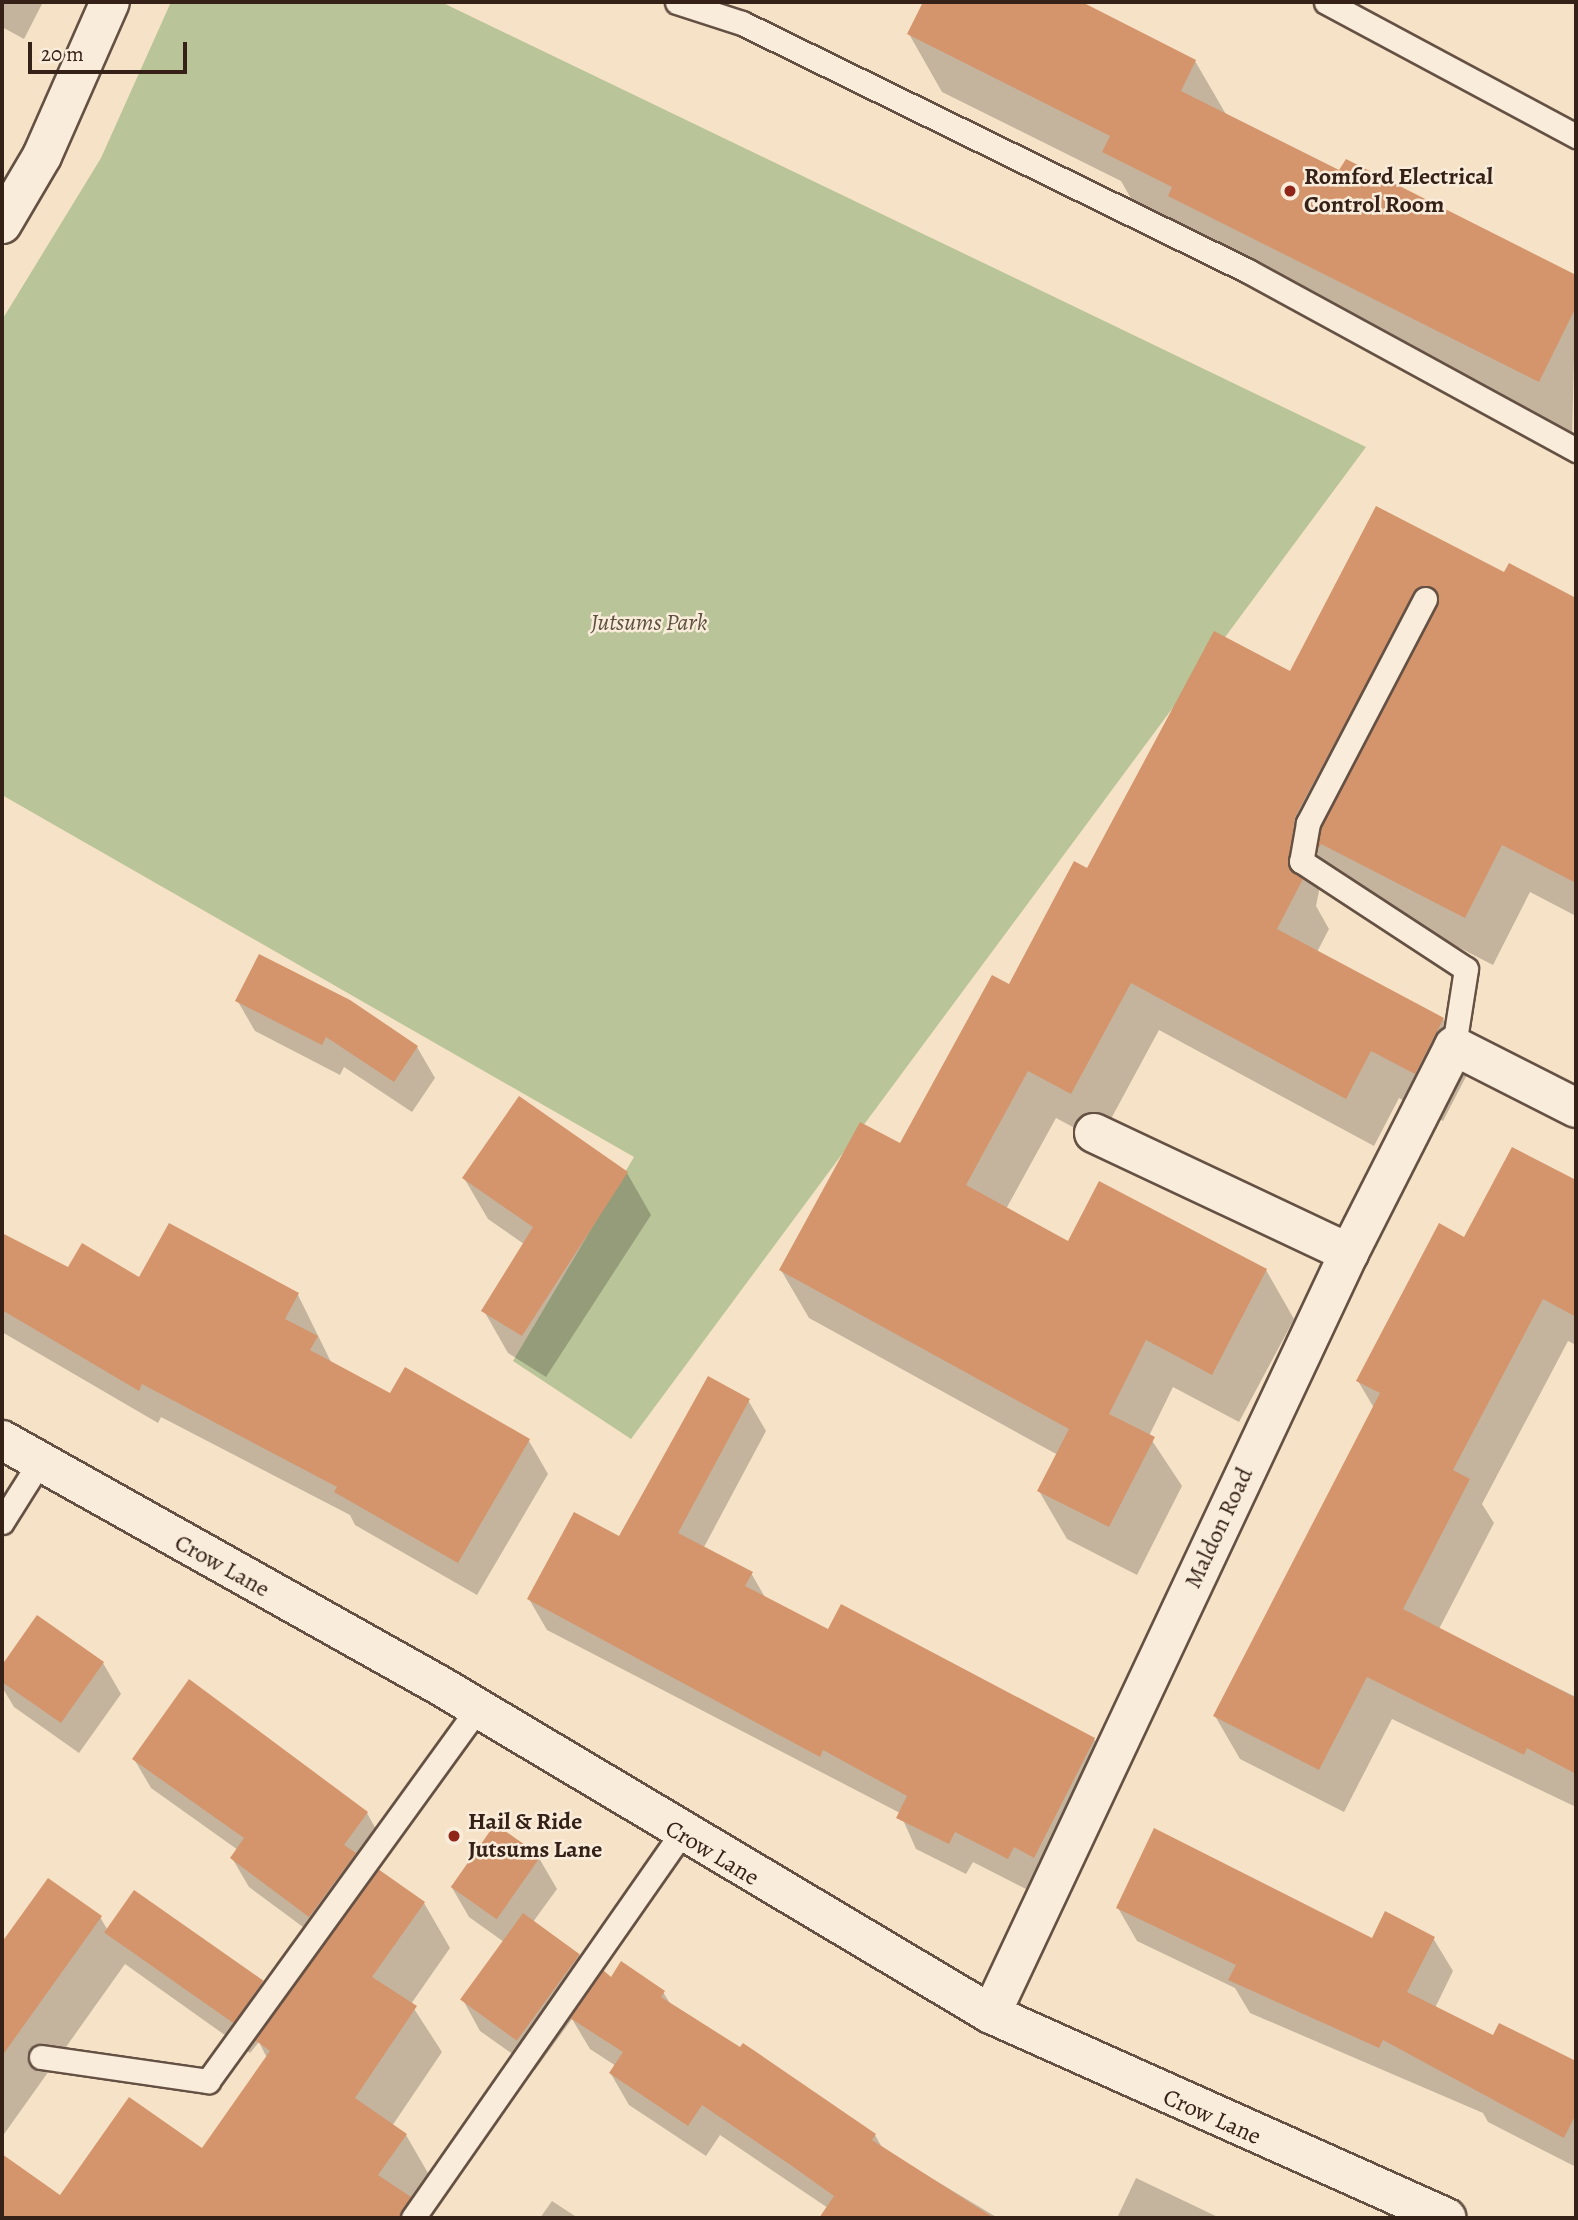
<!DOCTYPE html>
<html>
<head>
<meta charset="utf-8">
<style>
	body { margin:0 }
	#map { position:relative; width:1578px; height:2220px; overflow:hidden; background:#f6e2c6; font-family:Alegreya,serif }
	div>[style] { position:absolute }
	.green>* { inset:0; background:#b9c498 }
	.shadow>* { inset:0; background:#0003 }
	.building>* { inset:0; background:#d4956d; transform-origin:0 0 }
	.roads { filter:drop-shadow(2px 0 #655144) drop-shadow(-2px 0 #655144) drop-shadow(0 2px #655144) drop-shadow(0 -2px #655144) }
	.lane>* { height:23px; margin:-11.5px; padding:0 11.5px; transform-origin:11.5px; border-radius:11.5px; background:#f9ecda }
	.street>* { height:38px; margin:-19px; padding:0 19px; transform-origin:19px; border-radius:19px; background:#f9ecda }
	.secondary>* { height:38px; margin:-19px; padding:0 19px; transform-origin:19px; border-radius:19px; background:#f9ecda }
	.dots>* { width:19px; height:19px; translate:-50% -50%; box-sizing:border-box; border:4px solid #f9ecda; border-radius:50% }
	span { translate:-50% -50%; white-space:nowrap; text-align:center; line-height:1.15; -webkit-text-stroke:5px #f9ecda; paint-order:stroke }
	.poi-label { font-size:24px; color:#352118; font-weight:700 }
	.left { translate:0 -50%; text-align:left }
	.park-label { font-size:24px; color:#5d523e; font-style:italic }
	.street-label { font-size:24px; color:#352118 }
	.frame { position:absolute; inset:0; border:4px solid #352118; pointer-events:none }
	.scale { position:absolute; left:28px; top:42px; width:159px; height:32px; box-sizing:border-box; border:4px solid #352118; border-top:0; padding-left:9px; font-size:21px; line-height:24px; white-space:nowrap; color:#352118; -webkit-text-stroke:5px #f9ecda; paint-order:stroke }
</style>
</head>
<body>
<div id="map">
	<div class="green">
		<i style="clip-path:polygon(171px 2px,441px 2px,1366px 447px,631px 1439px,513px 1361px,634px 1157px,2px 795px,2px 320px,101px 158px)"></i>
	</div>
	<div class="shadow">
		<i style="clip-path:polygon(2px 2px,43px 2px,24px 39px,2px 27px)"></i>
		<i style="clip-path:polygon(925px 2px,1078px 2px,1195px 61px,1227px 116px,1340px 173px,1346px 161px,1576px 277px,1572px 438px,1137px 209px,1121px 181px,942px 92px,909px 34px)"></i>
		<i style="clip-path:polygon(1376px 508px,1505px 574px,1510px 566px,1576px 600px,1576px 916px,1530px 892px,1493px 965px,1349px 891px,1345px 897px,1325px 861px,1316px 906px,1329px 929px,1317px 952px,1443px 1019px,1471px 1067px,1443px 1121px,1399px 1098px,1374px 1146px,1159px 1030px,1099px 1141px,1056px 1118px,1006px 1209px,1068px 1243px,1266px 1270px,1294px 1319px,1239px 1422px,1173px 1387px,1149px 1436px,1182px 1486px,1137px 1575px,1067px 1539px,1039px 1491px,1058px 1455px,809px 1318px,781px 1270px,900px 1146px,1088px 870px,1291px 674px)"></i>
		<i style="clip-path:polygon(237px 1000px,417px 1047px,435px 1078px,412px 1112px,344px 1067px,340px 1075px,255px 1031px)"></i>
		<i style="clip-path:polygon(1512px 1149px,1576px 1182px,1576px 1345px,1568px 1341px,1482px 1504px,1494px 1523px,1439px 1629px,1576px 1697px,1576px 1807px,1392px 1719px,1344px 1812px,1240px 1759px,1215px 1716px,1374px 1408px,1358px 1381px,1465px 1239px)"></i>
		<i style="clip-path:polygon(627px 1173px,651px 1215px,546px 1377px,508px 1353px,484px 1311px,524px 1244px,488px 1219px,464px 1178px)"></i>
		<i style="clip-path:polygon(2px 1235px,69px 1269px,298px 1295px,332px 1364px,391px 1396px,529px 1441px,548px 1474px,477px 1595px,355px 1525px,350px 1515px,161px 1417px,158px 1423px,2px 1332px)"></i>
		<i style="clip-path:polygon(748px 1400px,766px 1431px,703px 1549px,751px 1573px,766px 1599px,829px 1632px,1094px 1739px,1112px 1770px,1052px 1888px,1032px 1877px,1026px 1889px,973px 1862px,966px 1874px,916px 1849px,900px 1813px,547px 1630px,529px 1599px,620px 1538px)"></i>
		<i style="clip-path:polygon(38px 1618px,103px 1663px,121px 1694px,79px 1753px,14px 1707px,2px 1687px,2px 1668px)"></i>
		<i style="clip-path:polygon(134px 1759px,367px 1813px,383px 1842px,363px 1870px,371px 1883px,424px 1903px,450px 1948px,411px 2004px,442px 2052px,392px 2126px,406px 2135px,432px 2180px,421px 2218px,15px 2218px,2px 2209px,2px 2156px,60px 2197px,203px 2150px,267px 2058px,259px 2042px,250px 2053px,125px 1964px,2px 2137px,2px 1945px,48px 1880px,100px 1917px,107px 1929px,261px 1983px,278px 2011px,326px 1944px,249px 1887px,232px 1858px,238px 1850px,151px 1788px)"></i>
		<i style="clip-path:polygon(539px 1858px,557px 1889px,533px 1922px,579px 1955px,595px 1984px,612px 1979px,663px 1992px,671px 2005px,875px 2135px,883px 2149px,998px 2218px,823px 2218px,828px 2208px,720px 2135px,706px 2156px,629px 2105px,611px 2074px,616px 2066px,590px 2049px,572px 2019px,535px 2070px,480px 2031px,463px 2000px,504px 1942px,469px 1917px,451px 1886px)"></i>
		<i style="clip-path:polygon(1118px 1908px,1372px 1940px,1433px 1938px,1453px 1971px,1435px 2008px,1494px 2037px,1500px 2025px,1576px 2063px,1576px 2167px,1488px 2122px,1483px 2113px,1250px 2013px,1235px 1988px,1137px 1941px)"></i>
		<i style="clip-path:polygon(1136px 2178px,1220px 2218px,1117px 2218px)"></i>
		<i style="clip-path:polygon(552px 2201px,578px 2218px,540px 2218px)"></i>
	</div>
	<div class="building">
		<i style="clip-path:polygon(923px 2px,1082px 2px,1196px 60px,1181px 91px,1339px 170px,1346px 159px,1576px 275px,1576px 307px,1539px 382px,1168px 196px,1172px 187px,1102px 152px,1110px 136px,907px 34px)"></i>
		<i style="clip-path:polygon(1376px 506px,1504px 572px,1509px 563px,1576px 598px,1576px 883px,1502px 845px,1465px 918px,1321px 844px,1317px 851px,1321px 828px,1437px 605px,1436px 591px,1418px 587px,1295px 817px,1288px 866px,1303px 879px,1277px 929px,1444px 1018px,1415px 1074px,1371px 1051px,1346px 1099px,1131px 983px,1071px 1094px,1028px 1071px,966px 1185px,1068px 1241px,1099px 1181px,1267px 1269px,1212px 1375px,1146px 1340px,1109px 1414px,1155px 1437px,1109px 1527px,1037px 1491px,1069px 1429px,779px 1270px,860px 1122px,900px 1143px,992px 975px,1009px 984px,1074px 861px,1087px 868px,1214px 631px,1290px 671px)"></i>
		<i style="clip-path:polygon(259px 954px,350px 1000px,418px 1046px,394px 1082px,326px 1037px,322px 1045px,235px 1001px)"></i>
		<i style="clip-path:polygon(519px 1096px,628px 1172px,522px 1336px,481px 1311px,533px 1227px,462px 1178px)"></i>
		<i style="clip-path:polygon(1512px 1147px,1576px 1180px,1576px 1317px,1543px 1299px,1453px 1470px,1470px 1479px,1403px 1609px,1576px 1698px,1576px 1774px,1527px 1748px,1524px 1755px,1367px 1677px,1319px 1770px,1213px 1716px,1380px 1393px,1356px 1381px,1439px 1223px,1464px 1237px)"></i>
		<i style="clip-path:polygon(169px 1223px,299px 1293px,285px 1319px,318px 1336px,310px 1350px,390px 1393px,405px 1367px,530px 1439px,458px 1563px,334px 1492px,337px 1487px,142px 1384px,139px 1391px,2px 1310px,2px 1233px,68px 1267px,82px 1243px,139px 1277px)"></i>
		<i style="clip-path:polygon(708px 1376px,750px 1399px,678px 1533px,753px 1572px,745px 1586px,828px 1629px,841px 1604px,1095px 1738px,1034px 1858px,1014px 1847px,1008px 1859px,955px 1832px,949px 1844px,896px 1818px,907px 1796px,823px 1750px,820px 1757px,527px 1599px,574px 1512px,619px 1536px)"></i>
		<i style="clip-path:polygon(37px 1615px,104px 1662px,61px 1723px,2px 1682px,2px 1665px)"></i>
		<i style="clip-path:polygon(189px 1679px,368px 1812px,344px 1845px,356px 1853px,309px 1917px,230px 1858px,244px 1838px,132px 1759px)"></i>
		<i style="left:495px;top:1824px;width:56px;height:77px;rotate:35deg"></i>
		<i style="clip-path:polygon(1154px 1828px,1372px 1938px,1385px 1911px,1435px 1937px,1407px 1992px,1493px 2035px,1499px 2023px,1576px 2061px,1576px 2114px,1564px 2138px,1383px 2040px,1379px 2048px,1228px 1980px,1236px 1965px,1116px 1908px)"></i>
		<i style="clip-path:polygon(378px 1869px,425px 1902px,372px 1977px,417px 2006px,355px 2098px,407px 2134px,378px 2175px,411px 2197px,399px 2218px,2px 2218px,2px 2154px,60px 2195px,129px 2097px,202px 2148px,270px 2051px,255px 2040px)"></i>
		<i style="clip-path:polygon(48px 1878px,102px 1916px,2px 2056px,2px 1942px)"></i>
		<i style="left:134px;top:1890px;width:158px;height:52px;rotate:35deg"></i>
		<i style="left:523px;top:1913px;width:70px;height:107px;rotate:36deg"></i>
		<i style="clip-path:polygon(621px 1961px,665px 1991px,661px 1997px,740px 2047px,743px 2043px,876px 2134px,872px 2140px,994px 2218px,819px 2218px,834px 2196px,792px 2166px,702px 2105px,688px 2126px,609px 2073px,623px 2052px,570px 2018px,603px 1970px,611px 1977px)"></i>
	</div>
	<div class="roads">
		<div class="lane">
			<i style="left:677px;top:2px;width:68px;rotate:17.9deg"></i>
			<i style="left:742px;top:23px;width:564px;rotate:26.11deg"></i>
			<i style="left:1248px;top:271px;width:374px;rotate:28.6deg"></i>
			<i style="left:1326px;top:2px;width:284px;rotate:28.2deg"></i>
			<i style="left:1425px;top:599px;width:253px;rotate:117.6deg"></i>
			<i style="left:1308px;top:823px;width:39px;rotate:100deg"></i>
			<i style="left:1301px;top:861px;width:197px;rotate:33.2deg"></i>
			<i style="left:1466px;top:969px;width:78px;rotate:98.9deg"></i>
			<i style="left:2px;top:1522px;width:70px;rotate:-57.9deg"></i>
			<i style="left:41px;top:2057px;width:169px;rotate:8.2deg"></i>
			<i style="left:208px;top:2081px;width:459px;rotate:-54.1deg"></i>
			<i style="left:413px;top:2218px;width:467px;rotate:-55.1deg"></i>
		</div>
		<div class="street">
			<i style="left:1094px;top:1133px;width:282px;rotate:25.2deg"></i>
			<i style="left:991px;top:2014px;width:841px;rotate:-64.81deg"></i>
			<i style="left:1349px;top:1253px;width:232px;rotate:-63.1deg"></i>
			<i style="left:1454px;top:1046px;width:137px;rotate:26.9deg"></i>
		</div>
		<div class="secondary">
			<i style="left:2px;top:224px;width:79px;rotate:-59.5deg"></i>
			<i style="left:42px;top:156px;width:168px;rotate:-66.2deg"></i>
			<i style="left:2px;top:1440px;width:501px;rotate:29.28deg"></i>
			<i style="left:439px;top:1685px;width:643px;rotate:30.8deg"></i>
			<i style="left:991px;top:2014px;width:499px;rotate:24.1deg"></i>
		</div>
	</div>
	<div class="dots">
		<i style="left:1290px;top:191px;background:#8f2418"></i>
		<i style="left:454px;top:1836px;background:#8f2418"></i>
	</div>
	<div class="poi-label">
		<span class="left" style="left:1304px;top:191px">Romford Electrical<br>Control Room</span>
		<span class="left" style="left:468px;top:1836px">Hail &amp; Ride<br>Jutsums Lane</span>
	</div>
	<div class="park-label">
		<span style="left:649px;top:623px">Jutsums Park</span>
	</div>
	<div class="street-label">
		<span style="left:1219px;top:1528px;rotate:-65deg">Maldon Road</span>
		<span style="left:222px;top:1566px;rotate:29deg">Crow Lane</span>
		<span style="left:712px;top:1853px;rotate:31deg">Crow Lane</span>
		<span style="left:1212px;top:2117px;rotate:24deg">Crow Lane</span>
	</div>
	<div class="frame"></div>
	<div class="scale">20 m</div>
</div>
</body>
</html>
